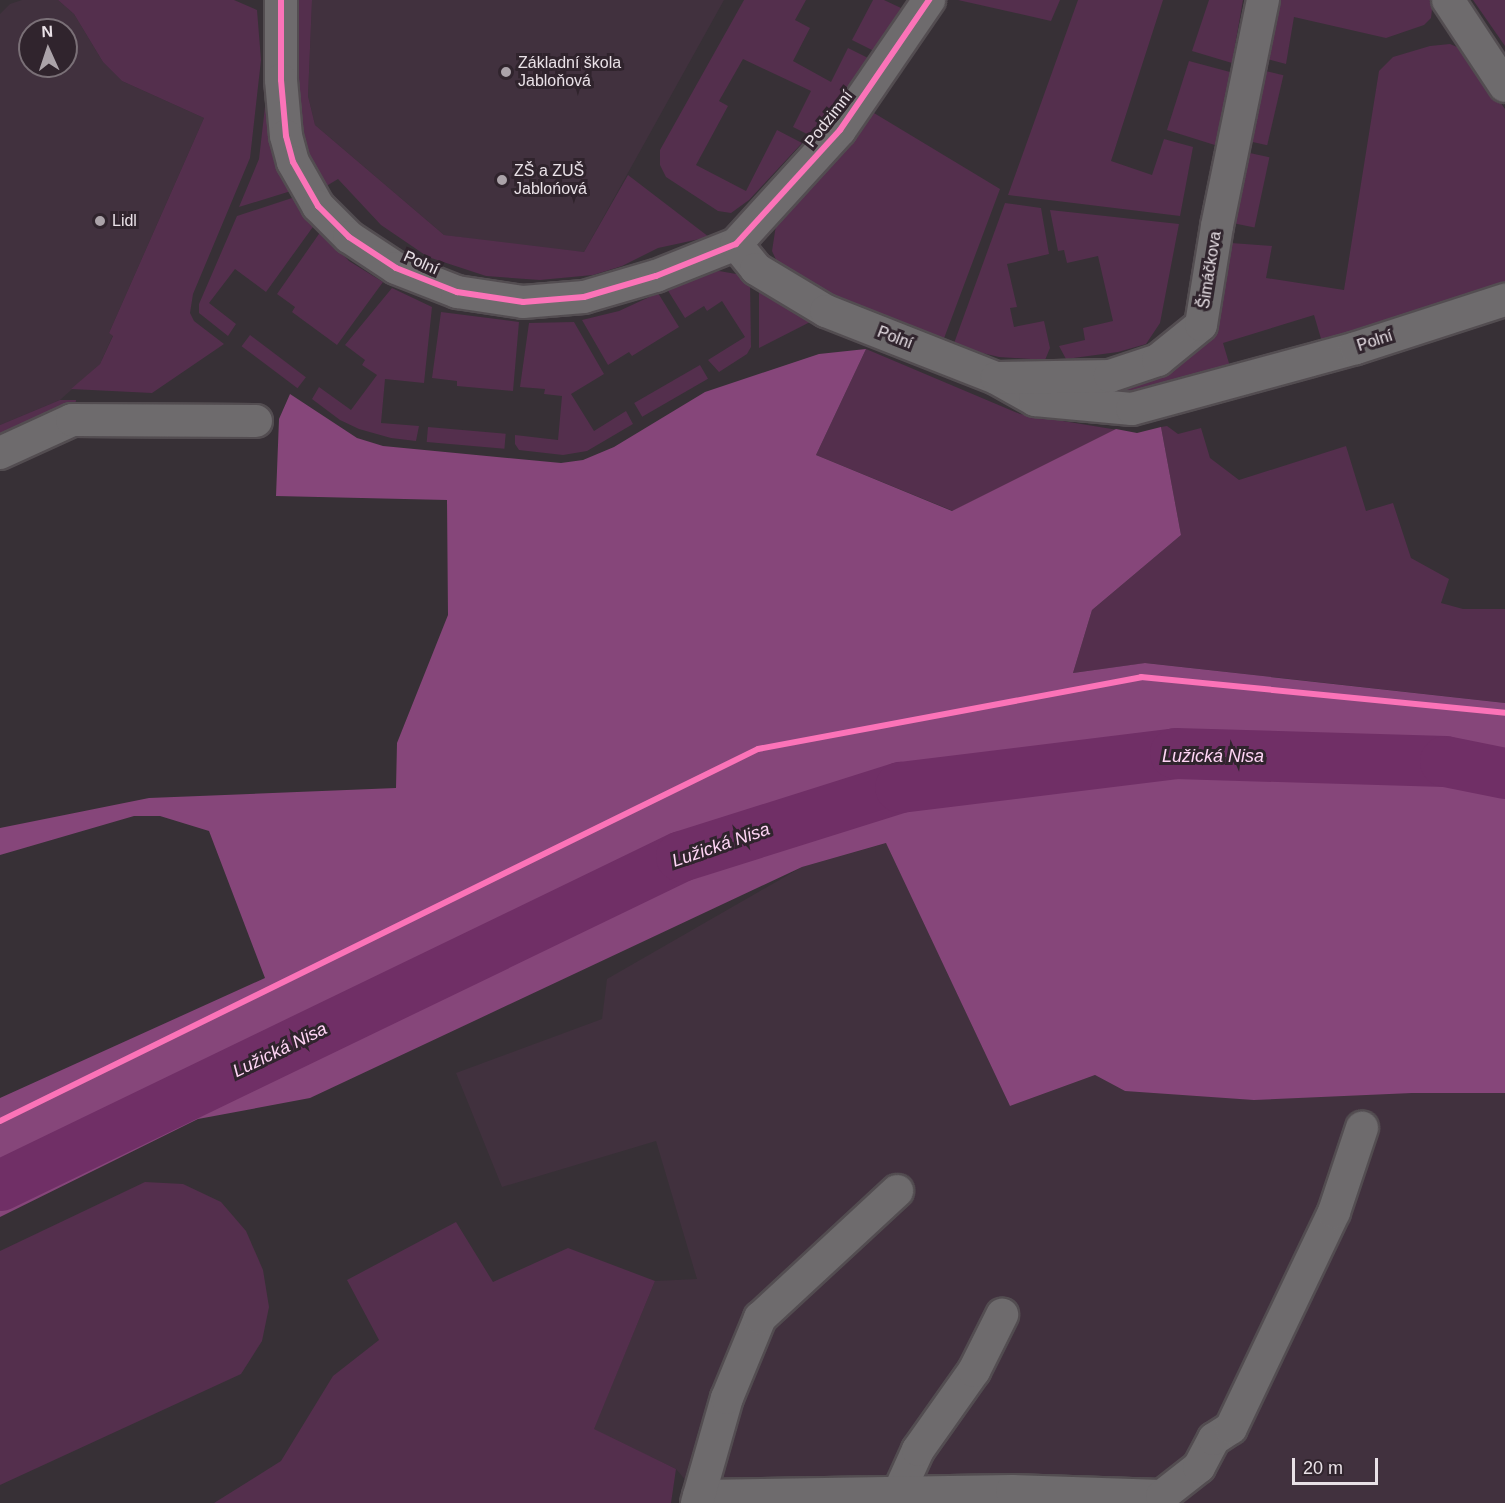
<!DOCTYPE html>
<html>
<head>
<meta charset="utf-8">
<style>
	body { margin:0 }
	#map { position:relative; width:1505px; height:1503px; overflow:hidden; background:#373036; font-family:Arial,sans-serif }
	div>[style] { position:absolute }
	.built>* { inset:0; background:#41313e }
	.green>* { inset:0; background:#542f4d; transform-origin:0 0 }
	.forest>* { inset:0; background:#86467a }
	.river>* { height:51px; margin:-25.5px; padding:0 25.5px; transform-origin:25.5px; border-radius:25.5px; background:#702f66 }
	.roads { filter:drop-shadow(2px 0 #534d51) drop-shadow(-2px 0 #534d51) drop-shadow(0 2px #534d51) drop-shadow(0 -2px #534d51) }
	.minor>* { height:32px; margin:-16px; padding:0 16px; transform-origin:16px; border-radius:16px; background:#6e6b6d }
	.cycleway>* { height:6px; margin:-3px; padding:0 3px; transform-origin:3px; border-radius:3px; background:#fb73b8 }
	.dots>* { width:16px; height:16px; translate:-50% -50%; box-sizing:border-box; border:3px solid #30242d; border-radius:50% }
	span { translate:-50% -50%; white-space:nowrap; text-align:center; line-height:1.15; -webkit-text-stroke:6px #30242d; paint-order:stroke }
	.poi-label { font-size:16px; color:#e9e1e7 }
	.left { translate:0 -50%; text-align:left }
	.street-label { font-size:16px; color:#e9e1e7 }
	.water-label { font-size:18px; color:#ffd5f5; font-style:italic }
	.north { position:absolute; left:18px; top:18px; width:60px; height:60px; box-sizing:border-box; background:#30242d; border:2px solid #7a7077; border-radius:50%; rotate:357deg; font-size:16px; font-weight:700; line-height:24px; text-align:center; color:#e9e1e7 }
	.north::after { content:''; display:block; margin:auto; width:21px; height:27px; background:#aba3a9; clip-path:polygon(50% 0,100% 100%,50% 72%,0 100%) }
	.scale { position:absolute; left:1292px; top:1458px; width:86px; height:27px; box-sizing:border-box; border:3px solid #e9e1e7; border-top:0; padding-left:8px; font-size:18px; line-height:21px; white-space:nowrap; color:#e9e1e7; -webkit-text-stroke:4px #30242d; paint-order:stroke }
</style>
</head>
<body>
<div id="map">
	<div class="built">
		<i style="clip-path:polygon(evenodd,22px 0,58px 0,74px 14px,103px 62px,122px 81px,204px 118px,109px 333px,113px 335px,100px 364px,60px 400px,0 425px,0 14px,10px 4px,22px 0,30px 30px,66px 30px,66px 66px,30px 66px,30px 30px)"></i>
		<i style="clip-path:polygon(312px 0,724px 0,584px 252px,547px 250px,444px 235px,315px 125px,308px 96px)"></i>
		<i style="clip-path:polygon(887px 843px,1010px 1106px,1095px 1075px,1125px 1091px,1505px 1093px,1505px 1503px,705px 1503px,676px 1469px,593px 1430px,655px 1281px,697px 1279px,656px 1141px,502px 1187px,456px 1073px,602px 1019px,607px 979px,802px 867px)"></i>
	</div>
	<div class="green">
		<i style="clip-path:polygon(58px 0,234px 0,257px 10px,261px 60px,250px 158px,193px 294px,190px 313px,194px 321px,224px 344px,152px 393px,71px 389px,100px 364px,113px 336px,109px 333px,204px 118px,122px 81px,103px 62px,74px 14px)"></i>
		<i style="clip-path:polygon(296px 0,312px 0,308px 96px,315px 125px,444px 235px,584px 252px,628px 175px,709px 237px,658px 248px,622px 266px,593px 275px,540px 280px,486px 276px,428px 257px,381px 225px,338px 179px,318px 191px,301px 144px,292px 92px)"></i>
		<i style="clip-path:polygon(744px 0,806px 0,795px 20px,810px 28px,793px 61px,831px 82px,848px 48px,870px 59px,809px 135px,793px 127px,811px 91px,743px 59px,719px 101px,728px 106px,696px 165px,746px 191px,777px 130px,802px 143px,749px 200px,731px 213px,718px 211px,666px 177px,660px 165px,660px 150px)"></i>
		<i style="clip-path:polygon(873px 0,884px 0,901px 8px,874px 51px,852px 40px)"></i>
		<i style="clip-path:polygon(958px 0,1060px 0,1051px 21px)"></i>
		<i style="clip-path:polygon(1078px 0,1163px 0,1111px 161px,1152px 175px,1164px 139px,1193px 147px,1180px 216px,1008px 195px)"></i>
		<i style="clip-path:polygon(1209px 0,1243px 0,1232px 63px,1192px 51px)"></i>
		<i style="clip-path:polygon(1273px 0,1432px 0,1433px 1px,1431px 18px,1424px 25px,1386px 38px,1294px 17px,1286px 64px,1263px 58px)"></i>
		<i style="clip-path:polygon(1473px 0,1505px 0,1505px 46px)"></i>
		<i style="clip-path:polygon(1450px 44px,1464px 50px,1505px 109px,1505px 284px,1322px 342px,1314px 315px,1223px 343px,1231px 370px,1116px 399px,1082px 387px,1217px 307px,1231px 243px,1272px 246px,1266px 278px,1344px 290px,1379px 71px,1393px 57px,1430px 46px)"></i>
		<i style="clip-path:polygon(1189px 61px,1230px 72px,1218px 146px,1167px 130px)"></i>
		<i style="left:1261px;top:70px;width:23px;height:72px;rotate:13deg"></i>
		<i style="clip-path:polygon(271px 95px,282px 171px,291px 191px,239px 207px,259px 159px,266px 98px)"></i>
		<i style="clip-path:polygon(869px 110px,1000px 189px,943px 341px,858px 306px,855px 308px,802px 282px,778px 264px,772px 251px,776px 225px)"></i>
		<i style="left:1245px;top:152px;width:25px;height:72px;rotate:12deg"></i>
		<i style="clip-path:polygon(295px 197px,315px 224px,266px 292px,235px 269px,209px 303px,236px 324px,228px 336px,199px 313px,199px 304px,237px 216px)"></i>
		<i style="clip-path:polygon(1005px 203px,1041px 208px,1049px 254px,1007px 264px,1017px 307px,1010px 308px,1014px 327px,1044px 321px,1050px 348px,1045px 360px,999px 357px,953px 346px)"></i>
		<i style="clip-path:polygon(1050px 210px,1179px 224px,1160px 323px,1146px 344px,1118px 352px,1066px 359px,1059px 346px,1085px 340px,1083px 328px,1113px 321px,1098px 256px,1067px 263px,1064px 250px,1058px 251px)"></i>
		<i style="clip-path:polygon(321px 231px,349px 261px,383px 282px,337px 345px,292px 312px,295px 307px,277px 294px)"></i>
		<i style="clip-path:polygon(719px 271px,742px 275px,750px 282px,751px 347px,747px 354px,719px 372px,708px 360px,745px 337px,722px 301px,707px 311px,704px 306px,685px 318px,667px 289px,699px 273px)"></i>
		<i style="clip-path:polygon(392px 288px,432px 307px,424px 383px,385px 379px,381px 423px,419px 426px,416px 441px,391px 438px,359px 429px,340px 420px,312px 399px,319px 387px,351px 410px,377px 375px,362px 365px,365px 360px,345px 345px)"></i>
		<i style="clip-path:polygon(759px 289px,814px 320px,759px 348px)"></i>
		<i style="clip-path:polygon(658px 293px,679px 327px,632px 356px,629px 352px,608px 365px,582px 320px,619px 311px)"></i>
		<i style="clip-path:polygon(441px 312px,519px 322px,513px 391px,457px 386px,457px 381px,432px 378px)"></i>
		<i style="clip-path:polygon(574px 322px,604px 374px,571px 394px,594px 431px,626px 411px,633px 424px,587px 451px,563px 455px,519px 450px,515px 444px,515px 435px,558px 440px,562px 396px,544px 394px,545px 389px,520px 387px,529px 323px)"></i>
		<i style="left:250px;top:335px;width:70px;height:14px;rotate:37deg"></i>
		<i style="clip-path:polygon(866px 349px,1020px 414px,1118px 430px,953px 511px,816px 455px)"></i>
		<i style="left:700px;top:365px;width:16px;height:76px;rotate:60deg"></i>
		<i style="clip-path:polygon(60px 400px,76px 400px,75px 407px,0 443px,0 425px)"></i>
		<i style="clip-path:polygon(1167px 426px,1178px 434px,1201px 428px,1210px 458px,1239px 480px,1346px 446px,1366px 511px,1393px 503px,1411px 558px,1449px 579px,1441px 603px,1463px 609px,1505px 609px,1505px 703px,1146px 663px,1073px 673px,1092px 610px,1181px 535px,1161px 427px)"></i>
		<i style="left:428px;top:427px;width:78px;height:15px;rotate:5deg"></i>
		<i style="clip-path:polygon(145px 1182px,183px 1184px,221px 1202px,246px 1231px,263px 1270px,269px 1307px,262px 1341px,241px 1374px,0 1485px,0 1251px)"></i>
		<i style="clip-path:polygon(456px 1222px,493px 1282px,568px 1248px,655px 1281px,594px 1429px,676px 1469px,671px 1503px,214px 1503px,281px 1461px,333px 1376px,379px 1340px,347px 1280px)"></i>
	</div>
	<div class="forest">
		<i style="clip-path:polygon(866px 349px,816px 455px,952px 511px,1116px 429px,1137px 433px,1161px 427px,1181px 535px,1092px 610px,1073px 673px,1145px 663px,1505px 703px,1505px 1093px,1412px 1093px,1254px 1100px,1125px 1091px,1095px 1075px,1010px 1106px,886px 843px,802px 867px,310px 1098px,198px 1119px,0 1217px,0 1098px,265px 978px,209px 831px,160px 816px,134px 816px,0 855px,0 828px,149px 798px,396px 788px,397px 743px,448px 615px,447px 500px,276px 496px,279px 419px,290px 394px,357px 438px,383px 446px,561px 463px,583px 460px,614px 447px,705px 392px,819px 354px)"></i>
	</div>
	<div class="river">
		<i style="left:0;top:1185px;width:756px;rotate:-25.79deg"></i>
		<i style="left:681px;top:856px;width:230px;rotate:-17.5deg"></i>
		<i style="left:900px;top:787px;width:277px;rotate:-7deg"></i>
		<i style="left:1175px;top:753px;width:270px;rotate:1.7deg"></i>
		<i style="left:1445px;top:761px;width:61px;rotate:11.3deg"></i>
	</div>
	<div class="roads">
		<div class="minor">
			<i style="left:281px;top:0;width:80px;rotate:90deg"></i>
			<i style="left:281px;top:80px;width:56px;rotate:84.9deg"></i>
			<i style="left:286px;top:136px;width:27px;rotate:75deg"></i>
			<i style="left:293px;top:162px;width:51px;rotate:60.4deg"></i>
			<i style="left:318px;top:206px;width:44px;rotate:45deg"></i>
			<i style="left:349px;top:237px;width:56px;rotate:33.4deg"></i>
			<i style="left:396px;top:268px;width:66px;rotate:21.5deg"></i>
			<i style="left:457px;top:292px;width:67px;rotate:8.6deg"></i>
			<i style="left:523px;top:302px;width:61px;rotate:-4.7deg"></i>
			<i style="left:584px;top:297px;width:75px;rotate:-16.3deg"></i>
			<i style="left:656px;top:276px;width:86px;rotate:-21.8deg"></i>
			<i style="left:736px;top:244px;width:154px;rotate:-47.6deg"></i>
			<i style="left:840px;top:130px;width:158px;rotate:-55.6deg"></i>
			<i style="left:1448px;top:0;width:103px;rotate:56.5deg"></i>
			<i style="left:736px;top:244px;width:32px;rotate:51deg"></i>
			<i style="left:756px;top:269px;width:82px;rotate:31deg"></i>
			<i style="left:826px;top:311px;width:183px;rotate:21.5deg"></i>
			<i style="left:996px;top:378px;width:45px;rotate:29.4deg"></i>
			<i style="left:1035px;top:400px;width:97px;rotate:5.3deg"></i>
			<i style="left:1132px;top:409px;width:232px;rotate:-15.2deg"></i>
			<i style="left:1356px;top:348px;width:157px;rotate:-17.9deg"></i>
			<i style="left:997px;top:378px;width:113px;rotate:-1deg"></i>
			<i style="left:1110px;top:376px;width:51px;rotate:-18.4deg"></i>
			<i style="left:1158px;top:360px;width:55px;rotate:-39.1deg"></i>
			<i style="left:1201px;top:325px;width:100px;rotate:-80.8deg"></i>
			<i style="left:1217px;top:226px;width:231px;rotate:-78.5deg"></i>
			<i style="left:0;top:453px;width:79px;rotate:-24.6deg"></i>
			<i style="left:72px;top:420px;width:184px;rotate:0.3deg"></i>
			<i style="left:898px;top:1494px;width:48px;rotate:-65.6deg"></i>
			<i style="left:918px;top:1450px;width:97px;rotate:-54.7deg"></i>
			<i style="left:974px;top:1371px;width:63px;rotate:-63.4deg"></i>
			<i style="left:699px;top:1496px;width:313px;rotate:-0.9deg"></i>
			<i style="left:1012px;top:1491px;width:150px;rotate:1.9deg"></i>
			<i style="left:1162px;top:1496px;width:47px;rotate:-38.1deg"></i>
			<i style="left:1199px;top:1467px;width:32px;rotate:-62deg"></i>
			<i style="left:1214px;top:1439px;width:20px;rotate:-33deg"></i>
			<i style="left:1231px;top:1428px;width:239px;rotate:-64.5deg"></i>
			<i style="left:1334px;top:1212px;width:89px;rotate:-71.6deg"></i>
			<i style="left:697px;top:1503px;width:109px;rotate:-74.1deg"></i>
			<i style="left:727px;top:1398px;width:87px;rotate:-67.6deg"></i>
			<i style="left:760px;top:1318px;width:187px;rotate:-42.8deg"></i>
		</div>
	</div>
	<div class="cycleway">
		<i style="left:281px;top:0;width:80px;rotate:90deg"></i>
		<i style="left:281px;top:80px;width:56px;rotate:84.9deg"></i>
		<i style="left:286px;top:136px;width:27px;rotate:75deg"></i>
		<i style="left:293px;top:162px;width:51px;rotate:60.4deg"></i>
		<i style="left:318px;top:206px;width:44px;rotate:45deg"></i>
		<i style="left:349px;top:237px;width:56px;rotate:33.4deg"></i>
		<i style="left:396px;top:268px;width:66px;rotate:21.5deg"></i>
		<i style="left:457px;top:292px;width:67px;rotate:8.6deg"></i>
		<i style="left:523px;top:302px;width:61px;rotate:-4.7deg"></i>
		<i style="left:584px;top:297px;width:75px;rotate:-16.3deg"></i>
		<i style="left:656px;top:276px;width:86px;rotate:-21.8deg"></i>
		<i style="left:736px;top:244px;width:154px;rotate:-47.6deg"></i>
		<i style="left:840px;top:130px;width:158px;rotate:-55.6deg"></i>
		<i style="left:0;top:1121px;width:844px;rotate:-26.14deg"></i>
		<i style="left:758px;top:749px;width:390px;rotate:-10.6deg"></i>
		<i style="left:1141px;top:677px;width:366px;rotate:5.6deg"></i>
	</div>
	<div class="dots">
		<i style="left:506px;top:72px;background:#aba3a9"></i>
		<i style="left:502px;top:180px;background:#aba3a9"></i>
		<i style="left:100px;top:221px;background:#aba3a9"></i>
	</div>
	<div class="poi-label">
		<span class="left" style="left:518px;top:72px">Základní škola<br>Jabloňová</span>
		<span class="left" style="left:514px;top:180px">ZŠ a ZUŠ<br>Jablońová</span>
		<span class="left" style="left:112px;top:221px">Lidl</span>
	</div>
	<div class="street-label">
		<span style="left:829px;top:119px;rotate:-52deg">Podzimní</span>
		<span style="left:421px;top:263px;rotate:24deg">Polní</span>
		<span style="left:1210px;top:270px;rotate:-81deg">Šimáčkova</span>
		<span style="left:895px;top:338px;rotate:21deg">Polní</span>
		<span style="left:1375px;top:341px;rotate:-18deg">Polní</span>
	</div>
	<div class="water-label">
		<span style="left:1213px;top:756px">Lužická Nisa</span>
		<span style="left:721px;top:845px;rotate:-19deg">Lužická Nisa</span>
		<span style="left:280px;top:1050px;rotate:-26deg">Lužická Nisa</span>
	</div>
	<div class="north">N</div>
	<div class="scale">20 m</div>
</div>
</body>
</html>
